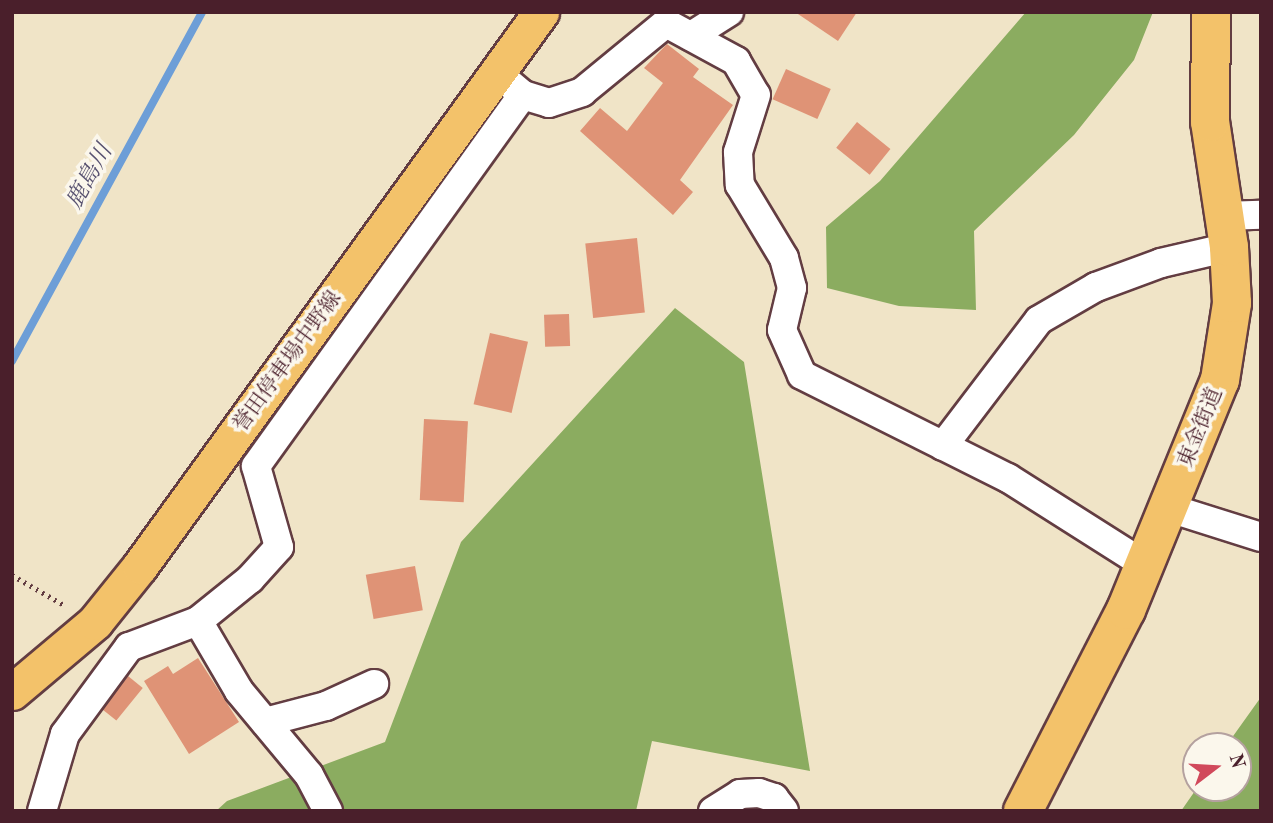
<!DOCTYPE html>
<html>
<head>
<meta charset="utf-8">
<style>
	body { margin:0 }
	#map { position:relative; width:1273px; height:823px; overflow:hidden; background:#f0e4c7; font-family:"Old Standard TT","Noto Serif JP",serif }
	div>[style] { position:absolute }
	.forest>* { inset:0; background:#8bac60 }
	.stream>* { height:8px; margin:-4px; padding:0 4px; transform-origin:4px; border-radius:4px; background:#6d9ed7 }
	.building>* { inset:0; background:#df9376; transform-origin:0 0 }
	.path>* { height:4.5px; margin-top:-2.25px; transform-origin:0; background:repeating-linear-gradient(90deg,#633d42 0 2px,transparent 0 7px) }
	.roads { filter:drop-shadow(2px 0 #633d42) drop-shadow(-2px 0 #633d42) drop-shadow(0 2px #633d42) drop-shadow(0 -2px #633d42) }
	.minor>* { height:28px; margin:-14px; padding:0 14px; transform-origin:14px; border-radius:14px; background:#fff }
	.major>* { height:35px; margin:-17.5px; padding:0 17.5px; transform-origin:17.5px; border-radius:17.5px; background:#f3c26a }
	.highway>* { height:38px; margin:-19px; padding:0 19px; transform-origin:19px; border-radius:19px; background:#f3c26a }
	span { translate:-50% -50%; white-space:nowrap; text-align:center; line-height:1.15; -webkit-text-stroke:7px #fbf7ec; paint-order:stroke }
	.street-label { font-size:21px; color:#4a1f2b }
	.water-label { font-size:23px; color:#585270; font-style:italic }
	.frame { position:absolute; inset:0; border:14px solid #4a1f2b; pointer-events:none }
	.north { position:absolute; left:1182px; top:732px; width:70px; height:70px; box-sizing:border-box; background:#fbf7ec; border:2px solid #b4a19f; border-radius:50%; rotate:73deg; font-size:19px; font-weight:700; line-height:28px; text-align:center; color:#4a1f2b }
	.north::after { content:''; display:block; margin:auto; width:24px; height:32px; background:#d1495b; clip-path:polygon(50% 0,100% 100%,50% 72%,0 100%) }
</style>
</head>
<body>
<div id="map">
	<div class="forest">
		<i style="clip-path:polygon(1026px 12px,1153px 12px,1134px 60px,1074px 135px,974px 231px,976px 310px,899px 306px,827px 288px,826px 227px,880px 181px)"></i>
		<i style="clip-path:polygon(675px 308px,744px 362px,810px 771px,652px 741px,636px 811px,216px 811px,227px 801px,385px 742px,461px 542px)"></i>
		<i style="clip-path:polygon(1261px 697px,1261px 811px,1181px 811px,1197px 788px,1238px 788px,1238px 746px,1226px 746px)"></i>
	</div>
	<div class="stream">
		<i style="left:12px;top:361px;width:397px;rotate:-61.4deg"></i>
	</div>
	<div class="building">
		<i style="clip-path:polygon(795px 12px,857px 12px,838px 41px)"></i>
		<i style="clip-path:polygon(667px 44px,699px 69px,693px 77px,733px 105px,680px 180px,693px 192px,673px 215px,580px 131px,600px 108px,627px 131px,663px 83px,644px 68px)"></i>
		<i style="left:786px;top:69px;width:49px;height:33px;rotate:24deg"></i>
		<i style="left:857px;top:122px;width:43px;height:33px;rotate:39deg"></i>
		<i style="left:637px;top:238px;width:75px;height:52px;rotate:84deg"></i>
		<i style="left:569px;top:314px;width:32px;height:25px;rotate:88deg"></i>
		<i style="left:490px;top:333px;width:39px;height:73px;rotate:13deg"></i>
		<i style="left:424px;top:419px;width:44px;height:81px;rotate:3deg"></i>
		<i style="left:415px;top:566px;width:45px;height:50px;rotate:80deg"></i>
		<i style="clip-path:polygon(198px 658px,239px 722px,189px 754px,144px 681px,168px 666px,173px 674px)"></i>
		<i style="left:128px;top:676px;width:19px;height:42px;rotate:39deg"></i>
	</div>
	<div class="path">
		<i style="left:12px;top:575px;width:62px;rotate:29.9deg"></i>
	</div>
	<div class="roads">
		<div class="minor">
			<i style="left:691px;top:36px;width:45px;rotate:-32.3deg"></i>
			<i style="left:497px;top:73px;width:34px;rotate:40deg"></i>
			<i style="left:523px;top:95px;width:27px;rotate:17deg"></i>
			<i style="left:549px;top:103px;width:35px;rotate:-18deg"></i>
			<i style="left:582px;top:92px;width:109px;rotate:-39.4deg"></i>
			<i style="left:666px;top:23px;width:80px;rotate:28.5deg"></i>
			<i style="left:736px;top:61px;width:39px;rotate:60deg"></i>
			<i style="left:756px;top:95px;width:60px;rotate:107.5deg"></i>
			<i style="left:738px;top:152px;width:33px;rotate:87deg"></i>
			<i style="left:740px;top:185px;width:85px;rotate:58.9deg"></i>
			<i style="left:784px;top:258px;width:31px;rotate:75deg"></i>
			<i style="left:792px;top:288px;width:43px;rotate:103.4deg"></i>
			<i style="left:782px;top:330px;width:49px;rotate:66deg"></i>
			<i style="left:802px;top:375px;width:230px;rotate:26.6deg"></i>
			<i style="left:1008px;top:478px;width:162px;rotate:32.4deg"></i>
			<i style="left:1223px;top:216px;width:38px;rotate:-2deg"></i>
			<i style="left:943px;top:446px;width:158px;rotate:-52.7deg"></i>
			<i style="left:1039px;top:320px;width:66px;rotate:-30.1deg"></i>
			<i style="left:1096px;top:287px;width:69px;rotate:-20.3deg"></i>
			<i style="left:1161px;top:263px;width:70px;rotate:-13.2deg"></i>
			<i style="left:1169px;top:508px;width:96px;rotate:17.5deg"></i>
			<i style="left:198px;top:621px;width:81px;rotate:59.6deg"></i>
			<i style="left:239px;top:691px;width:109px;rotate:50.2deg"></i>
			<i style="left:309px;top:775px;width:41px;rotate:62.2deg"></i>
			<i style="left:265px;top:722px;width:63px;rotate:-14.7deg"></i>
			<i style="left:326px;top:706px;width:53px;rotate:-24.6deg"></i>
			<i style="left:42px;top:811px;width:80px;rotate:-73.4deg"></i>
			<i style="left:65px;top:734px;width:108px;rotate:-53.7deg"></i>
			<i style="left:129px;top:647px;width:74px;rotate:-20.6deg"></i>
			<i style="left:198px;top:621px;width:67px;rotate:-38.9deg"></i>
			<i style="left:250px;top:579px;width:43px;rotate:-47.8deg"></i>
			<i style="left:279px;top:547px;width:84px;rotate:-105.9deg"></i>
			<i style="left:256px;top:466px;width:457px;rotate:-54.3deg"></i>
			<i style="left:713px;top:811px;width:32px;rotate:-32deg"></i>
			<i style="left:740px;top:794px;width:19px;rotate:-3deg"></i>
			<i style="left:759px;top:793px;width:16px;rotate:18deg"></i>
			<i style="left:774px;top:798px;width:16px;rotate:52deg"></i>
		</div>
		<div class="major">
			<i style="left:12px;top:692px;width:109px;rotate:-40.1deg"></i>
			<i style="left:95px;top:622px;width:72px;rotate:-51.2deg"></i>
			<i style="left:140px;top:566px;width:684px;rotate:-54.1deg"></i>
		</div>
		<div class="highway">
			<i style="left:1023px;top:811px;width:226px;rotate:-62.9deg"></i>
			<i style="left:1126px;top:610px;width:248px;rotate:-67.8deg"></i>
			<i style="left:1220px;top:380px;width:78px;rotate:-81.1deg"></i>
			<i style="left:1232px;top:303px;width:56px;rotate:-93.1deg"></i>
			<i style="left:1229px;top:247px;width:126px;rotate:-98.6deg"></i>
			<i style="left:1210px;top:122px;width:110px;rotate:-89.5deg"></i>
		</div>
	</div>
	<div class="street-label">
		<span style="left:288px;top:362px;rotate:-54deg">誉田停車場中野線</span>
		<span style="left:1201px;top:428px;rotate:-68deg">東金街道</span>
	</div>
	<div class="water-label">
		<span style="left:90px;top:177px;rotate:-61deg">鹿島川</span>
	</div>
	<div class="frame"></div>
	<div class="north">N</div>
</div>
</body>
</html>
